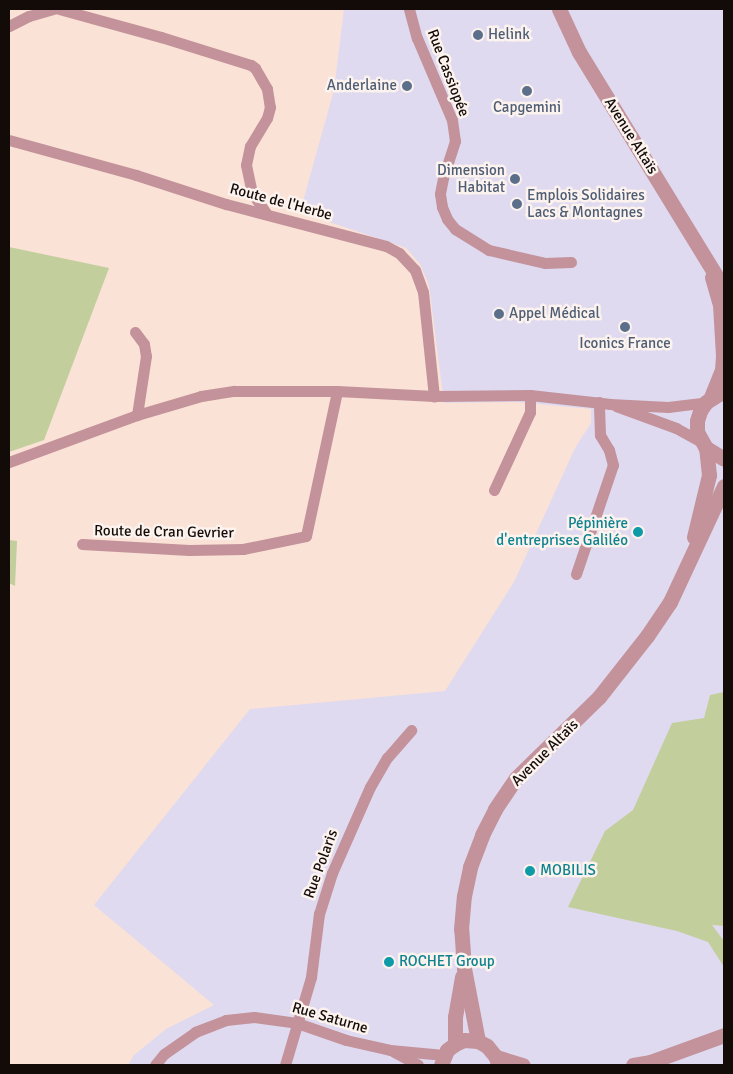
<!DOCTYPE html>
<html>
<head>
<meta charset="utf-8">
<style>
	body { margin:0 }
	#map { position:relative; width:733px; height:1074px; overflow:hidden; background:#fae2d6; font-family:Signika,sans-serif }
	div>[style] { position:absolute }
	.commercial>* { inset:0; background:#dfdaf0 }
	.green>* { inset:0; background:#c2ce9c }
	.minor>* { height:11px; margin:-5.5px; padding:0 5.5px; transform-origin:5.5px; border-radius:5.5px; background:#c3929a }
	.tertiary>* { height:15px; margin:-7.5px; padding:0 7.5px; transform-origin:7.5px; border-radius:7.5px; background:#c3929a }
	.dots>* { width:14px; height:14px; translate:-50% -50%; box-sizing:border-box; border:2px solid #fcf2ee; border-radius:50% }
	span { translate:-50% -50%; white-space:nowrap; text-align:center; line-height:1.15; -webkit-text-stroke:5px #fcf2ee; paint-order:stroke }
	.service-label { font-size:15px; color:#4e5e75 }
	.left { translate:0 -50%; text-align:left }
	.right { translate:-100% -50%; text-align:right }
	.street-label { font-size:15px; color:#130b08 }
	.culture-label { font-size:15px; color:#0d838f }
	.frame { position:absolute; inset:0; border:10px solid #130b08; pointer-events:none }
</style>
</head>
<body>
<div id="map">
	<div class="commercial">
		<i style="clip-path:polygon(344px 9px,724px 9px,724px 692px,710px 696px,704px 718px,711px 925px,724px 926px,724px 1065px,128px 1065px,134px 1055px,166px 1029px,214px 1005px,94px 905px,250px 709px,445px 691px,514px 582px,575px 448px,591px 423px,591px 409px,515px 402px,444px 403px,429px 285px,420px 264px,406px 248px,300px 212px,334px 90px)"></i>
	</div>
	<div class="green">
		<i style="clip-path:polygon(9px 247px,109px 268px,44px 440px,9px 452px)"></i>
		<i style="clip-path:polygon(9px 540px,17px 541px,15px 586px,9px 583px)"></i>
		<i style="clip-path:polygon(724px 692px,724px 926px,712px 925px,724px 941px,724px 967px,708px 942px,677px 931px,568px 907px,605px 831px,633px 810px,672px 723px,704px 718px,710px 695px)"></i>
	</div>
	<div class="minor">
		<i style="left:59px;top:9px;width:106px;rotate:15.4deg"></i>
		<i style="left:161px;top:37px;width:94px;rotate:17.3deg"></i>
		<i style="left:251px;top:65px;width:5px;rotate:37deg"></i>
		<i style="left:255px;top:68px;width:24px;rotate:60deg"></i>
		<i style="left:267px;top:89px;width:18px;rotate:81deg"></i>
		<i style="left:270px;top:107px;width:11px;rotate:105deg"></i>
		<i style="left:267px;top:118px;width:33px;rotate:121deg"></i>
		<i style="left:250px;top:146px;width:19px;rotate:102deg"></i>
		<i style="left:246px;top:165px;width:29px;rotate:78deg"></i>
		<i style="left:252px;top:193px;width:24px;rotate:55deg"></i>
		<i style="left:409px;top:9px;width:30px;rotate:75deg"></i>
		<i style="left:417px;top:38px;width:89px;rotate:66.9deg"></i>
		<i style="left:452px;top:120px;width:21px;rotate:82deg"></i>
		<i style="left:455px;top:141px;width:39px;rotate:108deg"></i>
		<i style="left:443px;top:178px;width:16px;rotate:101deg"></i>
		<i style="left:440px;top:194px;width:13px;rotate:81deg"></i>
		<i style="left:442px;top:207px;width:13px;rotate:67deg"></i>
		<i style="left:447px;top:219px;width:13px;rotate:51deg"></i>
		<i style="left:455px;top:229px;width:40px;rotate:32deg"></i>
		<i style="left:489px;top:250px;width:57px;rotate:13.1deg"></i>
		<i style="left:545px;top:263px;width:26px;rotate:-2deg"></i>
		<i style="left:9px;top:26px;width:22px;rotate:-27deg"></i>
		<i style="left:29px;top:16px;width:26px;rotate:-16deg"></i>
		<i style="left:9px;top:140px;width:132px;rotate:15.4deg"></i>
		<i style="left:136px;top:175px;width:95px;rotate:17.9deg"></i>
		<i style="left:226px;top:204px;width:165px;rotate:14.7deg"></i>
		<i style="left:386px;top:246px;width:15px;rotate:28deg"></i>
		<i style="left:399px;top:253px;width:23px;rotate:47deg"></i>
		<i style="left:415px;top:270px;width:23px;rotate:70deg"></i>
		<i style="left:423px;top:292px;width:105px;rotate:84deg"></i>
		<i style="left:135px;top:332px;width:15px;rotate:53deg"></i>
		<i style="left:144px;top:344px;width:12px;rotate:81deg"></i>
		<i style="left:146px;top:356px;width:60px;rotate:98.7deg"></i>
		<i style="left:616px;top:406px;width:64px;rotate:20.1deg"></i>
		<i style="left:676px;top:428px;width:29px;rotate:29deg"></i>
		<i style="left:9px;top:462px;width:136px;rotate:-20.2deg"></i>
		<i style="left:137px;top:415px;width:67px;rotate:-16.5deg"></i>
		<i style="left:201px;top:396px;width:33px;rotate:-9deg"></i>
		<i style="left:234px;top:391px;width:103px"></i>
		<i style="left:337px;top:391px;width:97px;rotate:3deg"></i>
		<i style="left:434px;top:396px;width:96px;rotate:-0.6deg"></i>
		<i style="left:530px;top:395px;width:81px;rotate:6.4deg"></i>
		<i style="left:610px;top:404px;width:58px;rotate:3deg"></i>
		<i style="left:668px;top:407px;width:38px;rotate:-7deg"></i>
		<i style="left:494px;top:490px;width:86px;rotate:-65.2deg"></i>
		<i style="left:530px;top:412px;width:17px;rotate:-90deg"></i>
		<i style="left:82px;top:544px;width:107px;rotate:3.2deg"></i>
		<i style="left:189px;top:550px;width:54px;rotate:-1.1deg"></i>
		<i style="left:243px;top:549px;width:64px;rotate:-11.7deg"></i>
		<i style="left:306px;top:536px;width:148px;rotate:-77.9deg"></i>
		<i style="left:576px;top:574px;width:115px;rotate:-71.3deg"></i>
		<i style="left:613px;top:465px;width:16px;rotate:-105deg"></i>
		<i style="left:609px;top:450px;width:17px;rotate:-121deg"></i>
		<i style="left:600px;top:435px;width:33px;rotate:-92deg"></i>
		<i style="left:394px;top:1052px;width:27px;rotate:28deg"></i>
		<i style="left:155px;top:1065px;width:14px;rotate:-51deg"></i>
		<i style="left:164px;top:1054px;width:38px;rotate:-35deg"></i>
		<i style="left:195px;top:1032px;width:33px;rotate:-21deg"></i>
		<i style="left:226px;top:1020px;width:28px;rotate:-6deg"></i>
		<i style="left:254px;top:1017px;width:43px;rotate:7.9deg"></i>
		<i style="left:297px;top:1023px;width:52px;rotate:19.1deg"></i>
		<i style="left:346px;top:1040px;width:45px;rotate:12.8deg"></i>
		<i style="left:390px;top:1050px;width:54px;rotate:5.3deg"></i>
		<i style="left:285px;top:1065px;width:92px;rotate:-73.5deg"></i>
		<i style="left:311px;top:977px;width:64px;rotate:-82.8deg"></i>
		<i style="left:319px;top:914px;width:43px;rotate:-72.4deg"></i>
		<i style="left:332px;top:873px;width:94px;rotate:-66.2deg"></i>
		<i style="left:370px;top:787px;width:34px;rotate:-60deg"></i>
		<i style="left:387px;top:758px;width:37px;rotate:-49deg"></i>
	</div>
	<div class="tertiary">
		<i style="left:559px;top:9px;width:47px;rotate:65.1deg"></i>
		<i style="left:579px;top:52px;width:278px;rotate:58.5deg"></i>
		<i style="left:719px;top:394px;width:15px;rotate:148deg"></i>
		<i style="left:706px;top:402px;width:11px;rotate:124deg"></i>
		<i style="left:700px;top:411px;width:10px;rotate:107deg"></i>
		<i style="left:697px;top:421px;width:11px;rotate:90deg"></i>
		<i style="left:697px;top:432px;width:18px;rotate:61deg"></i>
		<i style="left:706px;top:448px;width:21px;rotate:31deg"></i>
		<i style="left:711px;top:397px;width:29px;rotate:-68deg"></i>
		<i style="left:722px;top:370px;width:15px;rotate:-86deg"></i>
		<i style="left:723px;top:355px;width:50px;rotate:-93.4deg"></i>
		<i style="left:720px;top:305px;width:29px;rotate:-106deg"></i>
		<i style="left:694px;top:537px;width:64px;rotate:-76.4deg"></i>
		<i style="left:709px;top:475px;width:27px;rotate:-96deg"></i>
		<i style="left:478px;top:1041px;width:74px;rotate:-100.9deg"></i>
		<i style="left:464px;top:968px;width:39px;rotate:-94deg"></i>
		<i style="left:461px;top:929px;width:33px;rotate:-85deg"></i>
		<i style="left:464px;top:896px;width:30px;rotate:-78deg"></i>
		<i style="left:470px;top:867px;width:34px;rotate:-69deg"></i>
		<i style="left:482px;top:835px;width:29px;rotate:-63deg"></i>
		<i style="left:495px;top:809px;width:37px;rotate:-56deg"></i>
		<i style="left:516px;top:778px;width:116px;rotate:-44.3deg"></i>
		<i style="left:599px;top:697px;width:78px;rotate:-51.8deg"></i>
		<i style="left:647px;top:636px;width:41px;rotate:-55.9deg"></i>
		<i style="left:670px;top:602px;width:128px;rotate:-65deg"></i>
		<i style="left:455px;top:1044px;width:27px;rotate:-90deg"></i>
		<i style="left:455px;top:1017px;width:41px;rotate:-80.1deg"></i>
		<i style="left:496px;top:1057px;width:28px;rotate:17deg"></i>
		<i style="left:441px;top:1065px;width:16px;rotate:-68deg"></i>
		<i style="left:447px;top:1050px;width:10px;rotate:-37deg"></i>
		<i style="left:455px;top:1044px;width:10px;rotate:-24deg"></i>
		<i style="left:464px;top:1040px;width:14px;rotate:4deg"></i>
		<i style="left:478px;top:1041px;width:10px;rotate:29deg"></i>
		<i style="left:487px;top:1046px;width:14px;rotate:51deg"></i>
		<i style="left:496px;top:1057px;width:8px;rotate:76deg"></i>
		<i style="left:633px;top:1065px;width:17px;rotate:-10deg"></i>
		<i style="left:650px;top:1062px;width:79px;rotate:-20deg"></i>
	</div>
	<div class="dots">
		<i style="left:478px;top:35px;background:#5c6f8a"></i>
		<i style="left:407px;top:86px;background:#5c6f8a"></i>
		<i style="left:527px;top:91px;background:#5c6f8a"></i>
		<i style="left:515px;top:179px;background:#5c6f8a"></i>
		<i style="left:517px;top:204px;background:#5c6f8a"></i>
		<i style="left:499px;top:314px;background:#5c6f8a"></i>
		<i style="left:625px;top:327px;background:#5c6f8a"></i>
		<i style="left:638px;top:532px;background:#0f9aa8"></i>
		<i style="left:530px;top:871px;background:#0f9aa8"></i>
		<i style="left:389px;top:962px;background:#0f9aa8"></i>
	</div>
	<div class="service-label">
		<span class="left" style="left:488px;top:35px">Helink</span>
		<span class="right" style="left:397px;top:86px">Anderlaine</span>
		<span style="left:527px;top:108px">Capgemini</span>
		<span class="right" style="left:505px;top:179px">Dimension<br>Habitat</span>
		<span class="left" style="left:527px;top:204px">Emplois Solidaires<br>Lacs &amp; Montagnes</span>
		<span class="left" style="left:509px;top:314px">Appel Médical</span>
		<span style="left:625px;top:344px">Iconics France</span>
	</div>
	<div class="street-label">
		<span style="left:448px;top:73px;rotate:69deg">Rue Cassiopée</span>
		<span style="left:631px;top:136px;rotate:58deg">Avenue Altaïs</span>
		<span style="left:281px;top:202px;rotate:15deg">Route de l'Herbe</span>
		<span style="left:164px;top:532px;rotate:1deg">Route de Cran Gevrier</span>
		<span style="left:545px;top:753px;rotate:-45deg">Avenue Altaïs</span>
		<span style="left:321px;top:864px;rotate:-70deg">Rue Polaris</span>
		<span style="left:330px;top:1018px;rotate:16deg">Rue Saturne</span>
	</div>
	<div class="culture-label">
		<span class="right" style="left:628px;top:532px">Pépinière<br>d'entreprises Galiléo</span>
		<span class="left" style="left:540px;top:871px">MOBILIS</span>
		<span class="left" style="left:399px;top:962px">ROCHET Group</span>
	</div>
	<div class="frame"></div>
</div>
</body>
</html>
